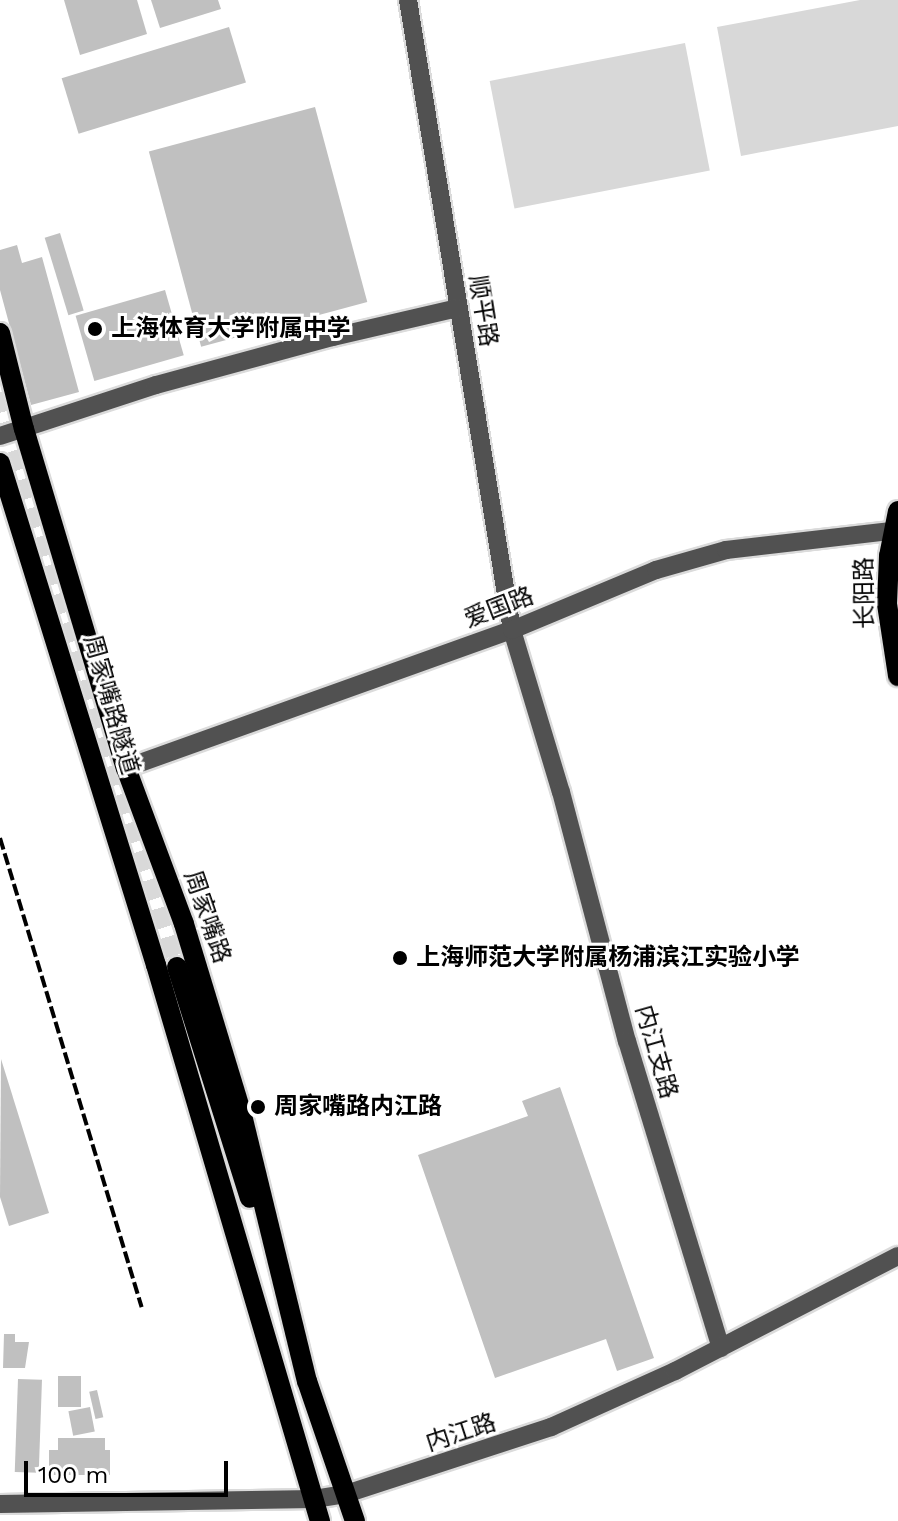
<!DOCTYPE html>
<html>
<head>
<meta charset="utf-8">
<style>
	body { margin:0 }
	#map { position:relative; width:898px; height:1521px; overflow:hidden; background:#fff; font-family:"Work Sans","Noto Sans SC",sans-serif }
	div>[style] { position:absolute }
	.green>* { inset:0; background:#d8d8d8; transform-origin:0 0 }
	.building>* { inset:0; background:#c0c0c0; transform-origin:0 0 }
	.major-tunnel>* { height:20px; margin-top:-10px; transform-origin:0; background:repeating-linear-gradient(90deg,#d9d9d9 0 20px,transparent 0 30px) }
	.roads { filter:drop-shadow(2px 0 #dbdbdb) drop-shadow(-2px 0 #dbdbdb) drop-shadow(0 2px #dbdbdb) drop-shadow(0 -2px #dbdbdb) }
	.minor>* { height:18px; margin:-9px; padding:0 9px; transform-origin:9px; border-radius:9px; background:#515151 }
	.major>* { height:20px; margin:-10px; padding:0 10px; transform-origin:10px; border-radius:10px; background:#000 }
	.rail>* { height:4px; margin-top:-2px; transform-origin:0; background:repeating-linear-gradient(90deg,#000 0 12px,transparent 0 16px) }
	.dots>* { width:22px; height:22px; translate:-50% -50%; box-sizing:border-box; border:4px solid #fff; border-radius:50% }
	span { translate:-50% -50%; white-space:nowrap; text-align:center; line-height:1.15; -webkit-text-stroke:6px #fff; paint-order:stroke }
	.street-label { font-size:24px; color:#000 }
	.poi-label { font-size:24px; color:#000; font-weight:700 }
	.left { translate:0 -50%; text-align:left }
	.scale { position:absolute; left:24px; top:1461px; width:204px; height:36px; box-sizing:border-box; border:4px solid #000; border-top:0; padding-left:10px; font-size:24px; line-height:28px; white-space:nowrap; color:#000; -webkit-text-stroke:6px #fff; paint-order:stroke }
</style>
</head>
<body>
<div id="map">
	<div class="green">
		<i style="clip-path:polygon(860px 0,898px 0,898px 126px,741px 156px,717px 27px)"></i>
		<i style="left:685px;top:43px;width:130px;height:199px;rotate:79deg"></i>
	</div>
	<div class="building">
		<i style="clip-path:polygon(64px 0,137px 0,147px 34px,80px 55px)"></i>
		<i style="clip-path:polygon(151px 0,218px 0,221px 9px,160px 28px)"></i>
		<i style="left:229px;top:27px;width:58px;height:175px;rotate:73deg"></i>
		<i style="left:315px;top:107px;width:202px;height:172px;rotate:75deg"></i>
		<i style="left:60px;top:233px;width:81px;height:16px;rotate:73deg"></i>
		<i style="clip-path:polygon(17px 245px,22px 263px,42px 257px,79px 392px,31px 405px,0 290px,0 250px)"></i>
		<i style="left:165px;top:290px;width:68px;height:93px;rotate:74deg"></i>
		<i style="clip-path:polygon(1px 1059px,49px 1213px,9px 1226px,0 1197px)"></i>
		<i style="clip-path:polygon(560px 1087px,654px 1358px,617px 1371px,606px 1339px,495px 1378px,418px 1155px,528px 1116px,522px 1101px)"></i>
		<i style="clip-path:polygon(4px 1334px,15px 1334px,15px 1342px,29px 1342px,25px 1368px,3px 1368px)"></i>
		<i style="left:58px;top:1376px;width:23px;height:31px"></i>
		<i style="left:18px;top:1379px;width:24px;height:93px;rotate:2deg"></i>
		<i style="left:97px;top:1390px;width:28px;height:8px;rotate:77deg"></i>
		<i style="left:90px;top:1407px;width:25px;height:22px;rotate:79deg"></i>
		<i style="clip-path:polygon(58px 1438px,105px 1438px,105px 1450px,110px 1450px,110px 1475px,49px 1475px,49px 1450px,58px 1450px)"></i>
	</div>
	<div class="major-tunnel">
		<i style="left:0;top:392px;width:602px;rotate:72.89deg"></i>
	</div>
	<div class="roads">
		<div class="minor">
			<i style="left:408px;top:0;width:639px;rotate:80.63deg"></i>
			<i style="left:512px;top:630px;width:169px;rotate:73.2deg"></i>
			<i style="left:561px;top:792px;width:258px;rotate:75.2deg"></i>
			<i style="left:627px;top:1041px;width:321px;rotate:73deg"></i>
			<i style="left:0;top:436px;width:164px;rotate:-18.1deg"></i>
			<i style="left:156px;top:385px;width:183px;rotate:-15.2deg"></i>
			<i style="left:333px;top:337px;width:128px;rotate:-13.1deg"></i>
			<i style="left:126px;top:768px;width:410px;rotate:-19.7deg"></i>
			<i style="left:512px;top:630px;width:156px;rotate:-22.6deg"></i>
			<i style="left:656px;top:570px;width:73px;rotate:-15.9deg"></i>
			<i style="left:726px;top:550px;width:173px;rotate:-6.6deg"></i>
			<i style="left:0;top:1504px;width:314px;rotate:-0.9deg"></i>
			<i style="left:314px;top:1499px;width:32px;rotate:-9deg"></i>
			<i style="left:346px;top:1494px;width:216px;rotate:-18.1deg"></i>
			<i style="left:551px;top:1427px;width:136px;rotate:-24.3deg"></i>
			<i style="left:675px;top:1371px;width:251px;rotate:-27.3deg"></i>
		</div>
		<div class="major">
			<i style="left:0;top:333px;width:99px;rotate:76deg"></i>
			<i style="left:24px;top:429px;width:354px;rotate:73.3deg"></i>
			<i style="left:126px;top:768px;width:166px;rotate:69.6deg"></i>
			<i style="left:184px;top:924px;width:200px;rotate:73.1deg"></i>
			<i style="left:242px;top:1115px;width:274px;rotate:76.3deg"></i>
			<i style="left:307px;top:1381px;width:148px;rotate:71.1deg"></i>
			<i style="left:0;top:463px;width:526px;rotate:72.74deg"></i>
			<i style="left:156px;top:965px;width:580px;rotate:73.57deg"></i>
			<i style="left:898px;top:511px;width:46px;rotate:101.3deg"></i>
			<i style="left:889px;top:556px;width:48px;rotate:92.4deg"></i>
			<i style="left:887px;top:604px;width:73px;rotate:81.3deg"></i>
			<i style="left:177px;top:967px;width:242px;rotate:72.5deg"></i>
		</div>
	</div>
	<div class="rail">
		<i style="left:0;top:838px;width:490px;rotate:73.2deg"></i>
	</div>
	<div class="dots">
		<i style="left:95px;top:329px;background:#000"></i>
		<i style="left:400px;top:958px;background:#000"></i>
		<i style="left:258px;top:1107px;background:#000"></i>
	</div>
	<div class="street-label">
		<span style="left:483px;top:311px;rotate:81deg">顺平路</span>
		<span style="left:865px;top:593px;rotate:-91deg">长阳路</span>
		<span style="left:499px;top:608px;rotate:-21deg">爱国路</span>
		<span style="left:111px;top:705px;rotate:74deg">周家嘴路隧道</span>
		<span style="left:207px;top:917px;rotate:71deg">周家嘴路</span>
		<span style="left:656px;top:1052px;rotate:74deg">内江支路</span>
		<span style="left:461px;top:1433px;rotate:-18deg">内江路</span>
	</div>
	<div class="poi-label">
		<span class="left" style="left:111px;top:329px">上海体育大学附属中学</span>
		<span class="left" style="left:416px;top:958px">上海师范大学附属杨浦滨江实验小学</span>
		<span class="left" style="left:274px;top:1107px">周家嘴路内江路</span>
	</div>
	<div class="scale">100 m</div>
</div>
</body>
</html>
